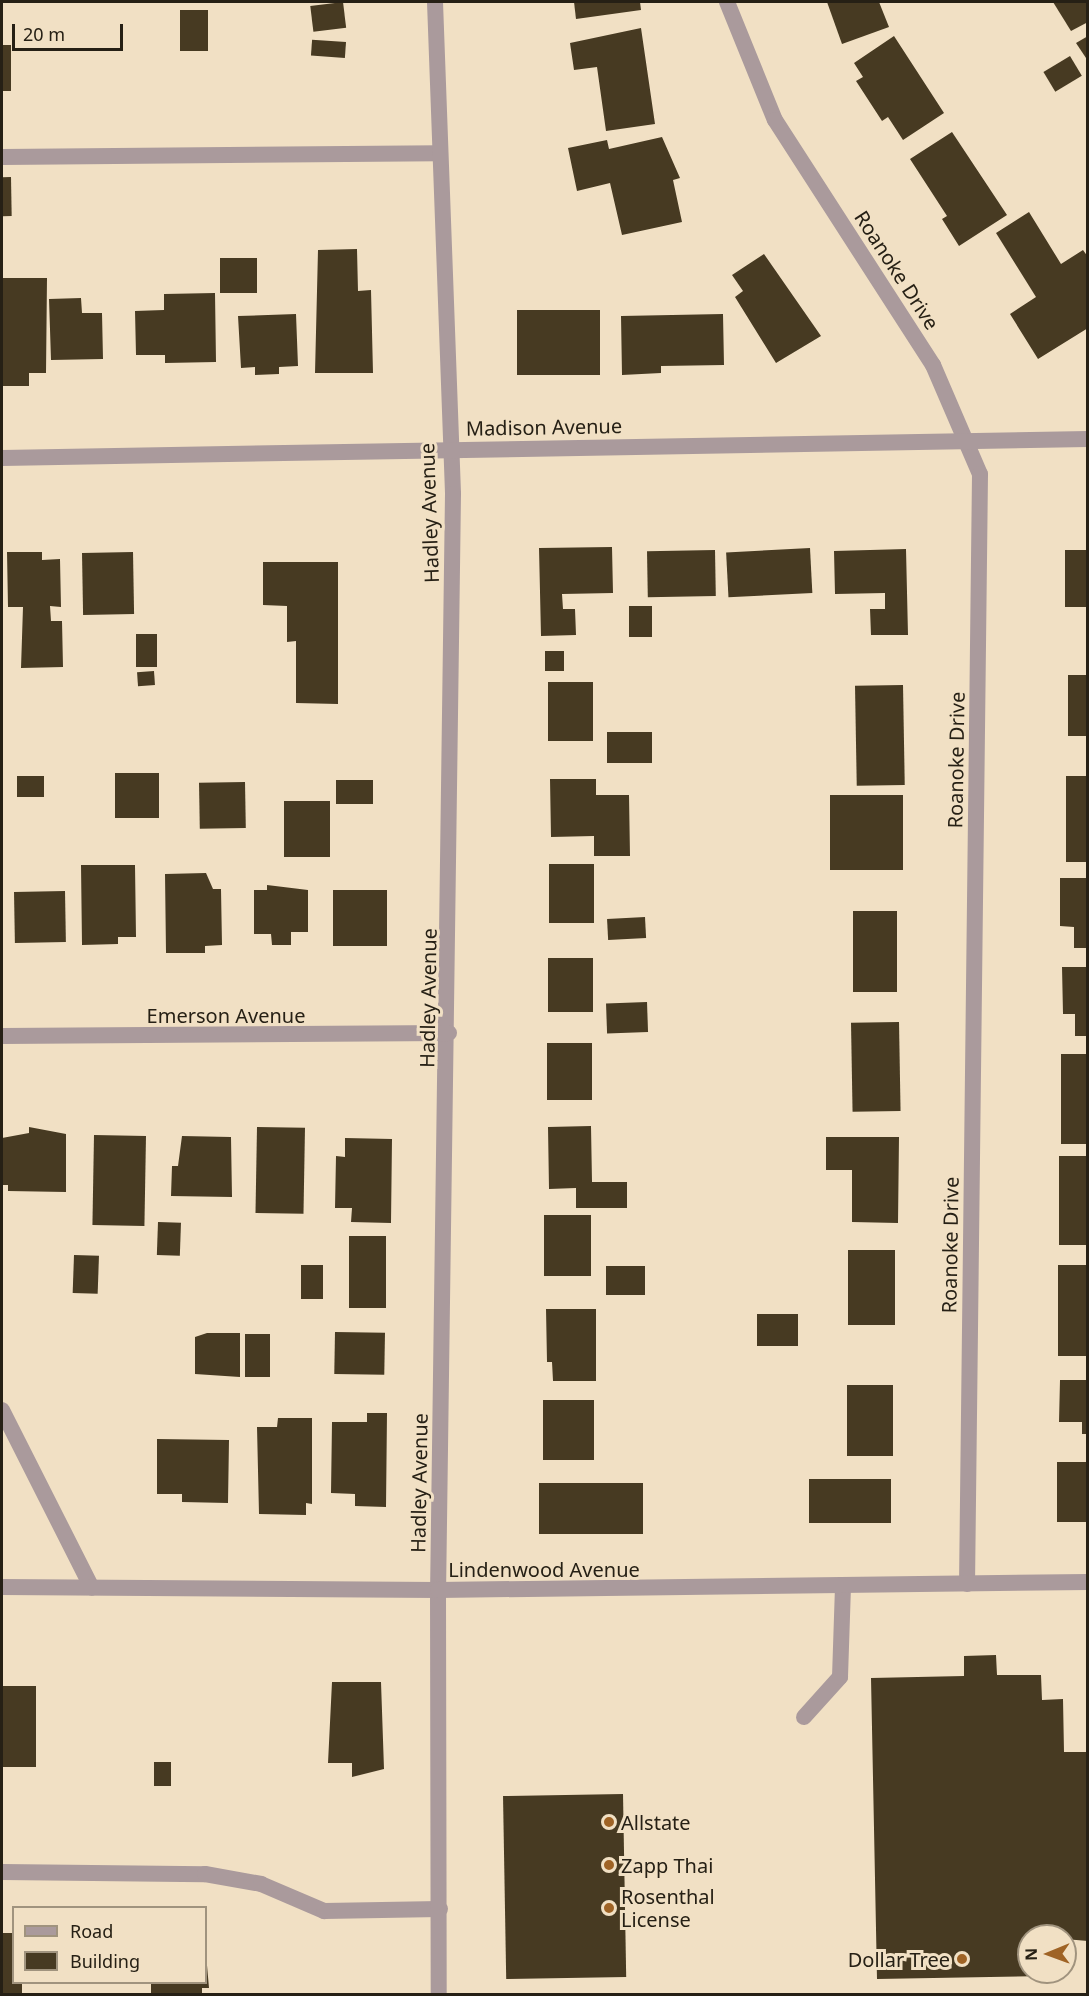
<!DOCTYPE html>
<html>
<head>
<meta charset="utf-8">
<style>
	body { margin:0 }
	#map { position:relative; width:1089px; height:1996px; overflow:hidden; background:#f1e0c4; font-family:"Noto Sans",sans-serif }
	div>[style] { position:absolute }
	.building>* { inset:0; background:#473a22; transform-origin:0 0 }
	.service>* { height:16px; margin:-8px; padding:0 8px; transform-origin:8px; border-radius:8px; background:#aa9a9c }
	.minor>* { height:16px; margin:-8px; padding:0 8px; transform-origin:8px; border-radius:8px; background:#aa9a9c }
	.dots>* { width:16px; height:16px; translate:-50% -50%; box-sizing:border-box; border:3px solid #f1e0c4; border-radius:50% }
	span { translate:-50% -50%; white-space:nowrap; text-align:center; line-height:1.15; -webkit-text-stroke:6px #f1e0c4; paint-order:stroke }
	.street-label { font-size:20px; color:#262015 }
	.poi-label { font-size:20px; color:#262015 }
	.left { translate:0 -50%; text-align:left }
	.right { translate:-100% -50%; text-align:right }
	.frame { position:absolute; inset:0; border:3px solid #262015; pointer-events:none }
	.legend { position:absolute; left:12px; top:1906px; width:195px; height:78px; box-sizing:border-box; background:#f1e0c4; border:2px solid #a0937e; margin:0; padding:8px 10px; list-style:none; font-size:18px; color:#262015 }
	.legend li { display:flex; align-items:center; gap:12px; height:30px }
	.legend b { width:30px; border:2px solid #a0937e }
	.north { position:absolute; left:1017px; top:1924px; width:60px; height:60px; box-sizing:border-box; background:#f1e0c4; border:2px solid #a0937e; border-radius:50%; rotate:269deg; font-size:16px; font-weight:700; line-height:24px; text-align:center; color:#262015 }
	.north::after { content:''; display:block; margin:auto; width:21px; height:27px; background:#9f6325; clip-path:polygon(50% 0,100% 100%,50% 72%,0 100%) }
	.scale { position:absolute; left:12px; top:24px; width:111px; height:27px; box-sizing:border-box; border:3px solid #262015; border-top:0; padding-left:8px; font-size:18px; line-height:21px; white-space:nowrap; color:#262015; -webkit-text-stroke:4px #f1e0c4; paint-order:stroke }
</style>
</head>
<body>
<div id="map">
	<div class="building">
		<i style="left:343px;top:2px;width:26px;height:33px;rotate:83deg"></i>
		<i style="clip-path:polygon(574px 2px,640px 2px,641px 10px,576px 19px)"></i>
		<i style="clip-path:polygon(827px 2px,879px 2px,889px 27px,842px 44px)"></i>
		<i style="clip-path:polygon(1053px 2px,1088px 2px,1088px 22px,1071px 31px)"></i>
		<i style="left:180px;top:10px;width:28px;height:41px"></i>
		<i style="clip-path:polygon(641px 28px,655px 124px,606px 131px,597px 67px,574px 70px,570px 43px)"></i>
		<i style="clip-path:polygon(894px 36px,944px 113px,903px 140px,888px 117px,882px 121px,856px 81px,863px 77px,854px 63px)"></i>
		<i style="clip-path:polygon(1088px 36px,1088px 61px,1076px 43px)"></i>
		<i style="left:346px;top:42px;width:16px;height:34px;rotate:94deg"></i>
		<i style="left:2px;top:45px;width:9px;height:46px"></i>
		<i style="left:1070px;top:56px;width:23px;height:31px;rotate:59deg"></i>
		<i style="clip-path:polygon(952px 132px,1007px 215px,959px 246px,942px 219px,947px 216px,910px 159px)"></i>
		<i style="clip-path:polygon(662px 137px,680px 178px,673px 180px,682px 222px,622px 235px,610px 183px,577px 191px,568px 148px,607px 140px,609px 149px)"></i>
		<i style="left:11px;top:177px;width:39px;height:9px;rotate:89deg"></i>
		<i style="clip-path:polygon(1029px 212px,1061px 264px,1083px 250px,1088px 257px,1088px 328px,1038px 359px,1010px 314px,1036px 297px,996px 233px)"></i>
		<i style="clip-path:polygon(357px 249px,358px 291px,371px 290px,373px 373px,315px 373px,318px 250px)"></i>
		<i style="clip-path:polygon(764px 254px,821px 336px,776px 363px,735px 297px,743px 291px,732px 275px)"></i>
		<i style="left:220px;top:258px;width:37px;height:35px"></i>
		<i style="clip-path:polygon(2px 278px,47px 278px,46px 373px,29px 373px,29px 386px,2px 386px)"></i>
		<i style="clip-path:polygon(215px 293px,216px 362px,165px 363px,165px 355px,136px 355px,135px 311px,164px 310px,164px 294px)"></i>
		<i style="clip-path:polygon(81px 298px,82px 313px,102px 313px,103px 359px,51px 360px,49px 299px)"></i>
		<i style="left:517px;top:310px;width:83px;height:65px"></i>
		<i style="clip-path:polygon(296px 314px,298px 366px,279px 367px,279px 374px,255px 375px,255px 367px,241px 368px,238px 316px)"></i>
		<i style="clip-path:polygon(723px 314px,724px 365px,661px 366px,661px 373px,622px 375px,621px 316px)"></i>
		<i style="clip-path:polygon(612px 547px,613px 593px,562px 594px,563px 609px,575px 609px,576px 635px,541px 636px,539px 548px)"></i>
		<i style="left:810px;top:548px;width:45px;height:84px;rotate:87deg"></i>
		<i style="clip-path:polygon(906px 549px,908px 635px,871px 635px,870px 609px,885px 609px,885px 593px,835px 594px,834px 551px)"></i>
		<i style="left:715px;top:550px;width:46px;height:68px;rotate:89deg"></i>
		<i style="left:1088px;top:550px;width:57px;height:23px;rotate:90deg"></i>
		<i style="clip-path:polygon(7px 552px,42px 552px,42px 560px,60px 559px,61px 607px,50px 606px,51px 621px,62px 621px,63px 667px,21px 668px,23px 607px,8px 607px)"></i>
		<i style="left:133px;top:552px;width:62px;height:51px;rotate:89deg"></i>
		<i style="clip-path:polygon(263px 562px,338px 562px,338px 704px,296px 703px,296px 641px,287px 642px,287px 606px,263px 605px)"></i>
		<i style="left:629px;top:606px;width:23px;height:31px"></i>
		<i style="left:136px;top:634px;width:21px;height:33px"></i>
		<i style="left:545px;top:651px;width:19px;height:20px"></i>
		<i style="left:154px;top:671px;width:14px;height:17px;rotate:86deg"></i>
		<i style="left:1088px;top:675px;width:61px;height:20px;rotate:90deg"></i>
		<i style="left:548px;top:682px;width:45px;height:59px"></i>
		<i style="left:903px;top:685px;width:100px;height:48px;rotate:89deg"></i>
		<i style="left:652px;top:732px;width:31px;height:45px;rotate:90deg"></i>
		<i style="left:115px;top:773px;width:44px;height:45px"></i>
		<i style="left:17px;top:776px;width:27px;height:21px"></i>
		<i style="left:1088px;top:776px;width:86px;height:22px;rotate:90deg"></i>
		<i style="clip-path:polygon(550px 779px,596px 779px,596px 795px,629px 795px,630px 856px,594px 856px,594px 836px,551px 837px)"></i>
		<i style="left:336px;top:780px;width:37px;height:24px"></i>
		<i style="left:245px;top:782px;width:46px;height:46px;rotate:89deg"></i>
		<i style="left:903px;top:795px;width:75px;height:73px;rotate:90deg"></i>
		<i style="left:284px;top:801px;width:46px;height:56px"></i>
		<i style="left:549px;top:864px;width:45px;height:59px"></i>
		<i style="clip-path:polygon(81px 865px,135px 865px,136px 937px,118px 937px,118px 944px,82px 945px)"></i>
		<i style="clip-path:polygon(206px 873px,213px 889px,221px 889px,222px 945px,205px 946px,205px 953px,166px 953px,165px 874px)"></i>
		<i style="clip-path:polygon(1060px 878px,1088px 878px,1088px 948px,1074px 948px,1074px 927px,1060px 926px)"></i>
		<i style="clip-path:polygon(267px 885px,308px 890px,308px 932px,291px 932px,291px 945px,272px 945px,271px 934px,254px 934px,254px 890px,267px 890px)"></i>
		<i style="left:333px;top:890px;width:54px;height:56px"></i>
		<i style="left:65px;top:891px;width:51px;height:51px;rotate:89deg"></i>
		<i style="left:853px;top:911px;width:44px;height:81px"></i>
		<i style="left:645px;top:917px;width:21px;height:38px;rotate:87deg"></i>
		<i style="left:548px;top:958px;width:45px;height:54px"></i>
		<i style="clip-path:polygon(1062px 967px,1088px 967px,1088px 1036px,1075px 1036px,1075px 1014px,1063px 1014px)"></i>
		<i style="left:647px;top:1002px;width:30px;height:41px;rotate:88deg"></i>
		<i style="left:899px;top:1022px;width:89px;height:48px;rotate:89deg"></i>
		<i style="left:547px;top:1043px;width:45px;height:57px"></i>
		<i style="left:1061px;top:1054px;width:27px;height:90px"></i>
		<i style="clip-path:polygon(591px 1126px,592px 1182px,627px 1182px,627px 1208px,576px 1208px,576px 1188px,549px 1189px,548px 1127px)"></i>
		<i style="clip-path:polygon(29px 1127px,66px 1134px,66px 1192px,8px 1191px,8px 1185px,2px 1185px,2px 1138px,29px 1133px)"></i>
		<i style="left:257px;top:1127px;width:48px;height:86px;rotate:1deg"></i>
		<i style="left:94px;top:1135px;width:52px;height:90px;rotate:1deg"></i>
		<i style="clip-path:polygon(182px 1136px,231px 1137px,232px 1197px,171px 1196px,172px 1166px,178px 1166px)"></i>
		<i style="clip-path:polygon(826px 1137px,899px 1137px,898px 1223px,852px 1222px,852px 1170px,826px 1170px)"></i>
		<i style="clip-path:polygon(345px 1138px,392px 1139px,391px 1223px,351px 1222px,352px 1208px,335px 1208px,336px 1156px,345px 1157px)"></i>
		<i style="left:1059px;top:1156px;width:29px;height:89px"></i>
		<i style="left:591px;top:1215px;width:61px;height:47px;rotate:90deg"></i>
		<i style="left:158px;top:1222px;width:23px;height:33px;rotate:2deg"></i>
		<i style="left:349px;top:1236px;width:37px;height:72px"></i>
		<i style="left:848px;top:1250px;width:47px;height:75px"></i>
		<i style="left:74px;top:1255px;width:25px;height:38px;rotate:2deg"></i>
		<i style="left:301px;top:1265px;width:22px;height:34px"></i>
		<i style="left:1058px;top:1265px;width:30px;height:91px"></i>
		<i style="left:606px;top:1266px;width:39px;height:29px"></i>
		<i style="clip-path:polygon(546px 1309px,596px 1309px,596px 1381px,553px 1381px,552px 1362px,547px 1362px)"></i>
		<i style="left:757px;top:1314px;width:41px;height:32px"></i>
		<i style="left:335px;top:1332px;width:50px;height:42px;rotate:1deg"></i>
		<i style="clip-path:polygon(207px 1333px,240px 1333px,240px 1377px,195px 1374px,195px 1337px)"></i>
		<i style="left:245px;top:1334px;width:25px;height:43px"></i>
		<i style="clip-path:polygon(1060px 1380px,1088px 1380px,1088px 1434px,1082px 1434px,1082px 1422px,1059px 1422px)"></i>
		<i style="left:847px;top:1385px;width:46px;height:71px"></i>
		<i style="left:543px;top:1400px;width:51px;height:60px"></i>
		<i style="clip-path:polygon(367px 1413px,387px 1413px,386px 1507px,355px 1506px,355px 1494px,331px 1493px,332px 1422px,367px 1422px)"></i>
		<i style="clip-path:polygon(278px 1418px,312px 1418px,312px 1504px,306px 1503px,306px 1515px,259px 1514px,257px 1427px,277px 1427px)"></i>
		<i style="clip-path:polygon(157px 1439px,229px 1440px,228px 1503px,182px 1502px,182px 1494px,157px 1494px)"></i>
		<i style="left:1088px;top:1462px;width:60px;height:31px;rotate:90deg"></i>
		<i style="left:891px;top:1479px;width:44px;height:82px;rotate:90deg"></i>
		<i style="left:643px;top:1483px;width:51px;height:104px;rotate:90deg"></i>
		<i style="clip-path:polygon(996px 1655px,997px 1675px,1041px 1675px,1042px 1700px,1063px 1699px,1064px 1752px,1088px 1752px,1088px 1941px,1029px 1936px,1029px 1972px,1047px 1976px,877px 1979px,871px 1678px,964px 1676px,964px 1656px)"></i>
		<i style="clip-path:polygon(332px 1682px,381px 1682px,384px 1769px,352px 1777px,352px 1763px,328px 1763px)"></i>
		<i style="left:2px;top:1686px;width:34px;height:81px"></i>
		<i style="left:154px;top:1762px;width:17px;height:24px"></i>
		<i style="left:623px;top:1794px;width:183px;height:120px;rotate:89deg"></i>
		<i style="clip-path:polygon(2px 1933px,14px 1933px,14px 1982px,22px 1982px,22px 1994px,2px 1994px)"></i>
		<i style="clip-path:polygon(206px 1954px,209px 1988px,202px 1988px,202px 1994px,151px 1994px,151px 1982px,206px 1982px)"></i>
	</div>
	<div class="service">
		<i style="left:2px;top:157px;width:436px;rotate:-0.5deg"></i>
		<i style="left:2px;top:1410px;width:199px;rotate:63.2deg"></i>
		<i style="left:804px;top:1717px;width:54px;rotate:-48deg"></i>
		<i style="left:840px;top:1677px;width:91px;rotate:-88.1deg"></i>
		<i style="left:2px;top:1872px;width:203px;rotate:0.6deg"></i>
		<i style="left:205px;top:1874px;width:57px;rotate:10.1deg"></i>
		<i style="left:261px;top:1884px;width:69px;rotate:23.2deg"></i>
		<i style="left:324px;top:1911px;width:116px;rotate:-1deg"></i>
	</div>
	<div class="minor">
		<i style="left:435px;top:2px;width:492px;rotate:87.9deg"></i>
		<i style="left:453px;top:494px;width:1096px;rotate:90.78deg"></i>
		<i style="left:438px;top:1590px;width:404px;rotate:89.9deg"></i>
		<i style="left:727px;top:2px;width:127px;rotate:67.9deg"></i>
		<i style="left:775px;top:120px;width:292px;rotate:57.2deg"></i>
		<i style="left:933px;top:365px;width:119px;rotate:66.7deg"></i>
		<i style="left:980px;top:474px;width:1110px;rotate:90.67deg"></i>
		<i style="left:2px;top:458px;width:1086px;rotate:-1deg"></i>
		<i style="left:2px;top:1036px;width:447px;rotate:-0.4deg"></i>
		<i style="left:2px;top:1587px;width:436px;rotate:0.4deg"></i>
		<i style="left:438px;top:1590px;width:650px;rotate:-0.71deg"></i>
	</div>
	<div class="dots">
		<i style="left:609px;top:1822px;background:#9f6325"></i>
		<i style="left:609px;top:1865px;background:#9f6325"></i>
		<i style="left:609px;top:1908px;background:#9f6325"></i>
		<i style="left:962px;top:1959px;background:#9f6325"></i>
	</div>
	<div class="street-label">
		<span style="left:897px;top:270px;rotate:57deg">Roanoke Drive</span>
		<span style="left:544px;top:427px;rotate:-1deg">Madison Avenue</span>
		<span style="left:429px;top:513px;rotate:-92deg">Hadley Avenue</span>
		<span style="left:956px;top:760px;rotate:-89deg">Roanoke Drive</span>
		<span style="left:428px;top:998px;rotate:-89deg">Hadley Avenue</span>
		<span style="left:226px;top:1015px">Emerson Avenue</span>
		<span style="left:950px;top:1245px;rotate:-89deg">Roanoke Drive</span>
		<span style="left:419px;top:1483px;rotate:-89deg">Hadley Avenue</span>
		<span style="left:544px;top:1569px">Lindenwood Avenue</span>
	</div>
	<div class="poi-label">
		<span class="left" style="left:621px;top:1822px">Allstate</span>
		<span class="left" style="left:621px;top:1865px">Zapp Thai</span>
		<span class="left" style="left:621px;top:1908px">Rosenthal<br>License</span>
		<span class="right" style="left:950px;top:1959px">Dollar Tree</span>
	</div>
	<div class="frame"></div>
	<ul class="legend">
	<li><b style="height:8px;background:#aa9a9c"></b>Road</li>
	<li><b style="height:16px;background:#473a22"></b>Building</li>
	</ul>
	<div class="north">N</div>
	<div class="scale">20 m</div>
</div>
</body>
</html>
